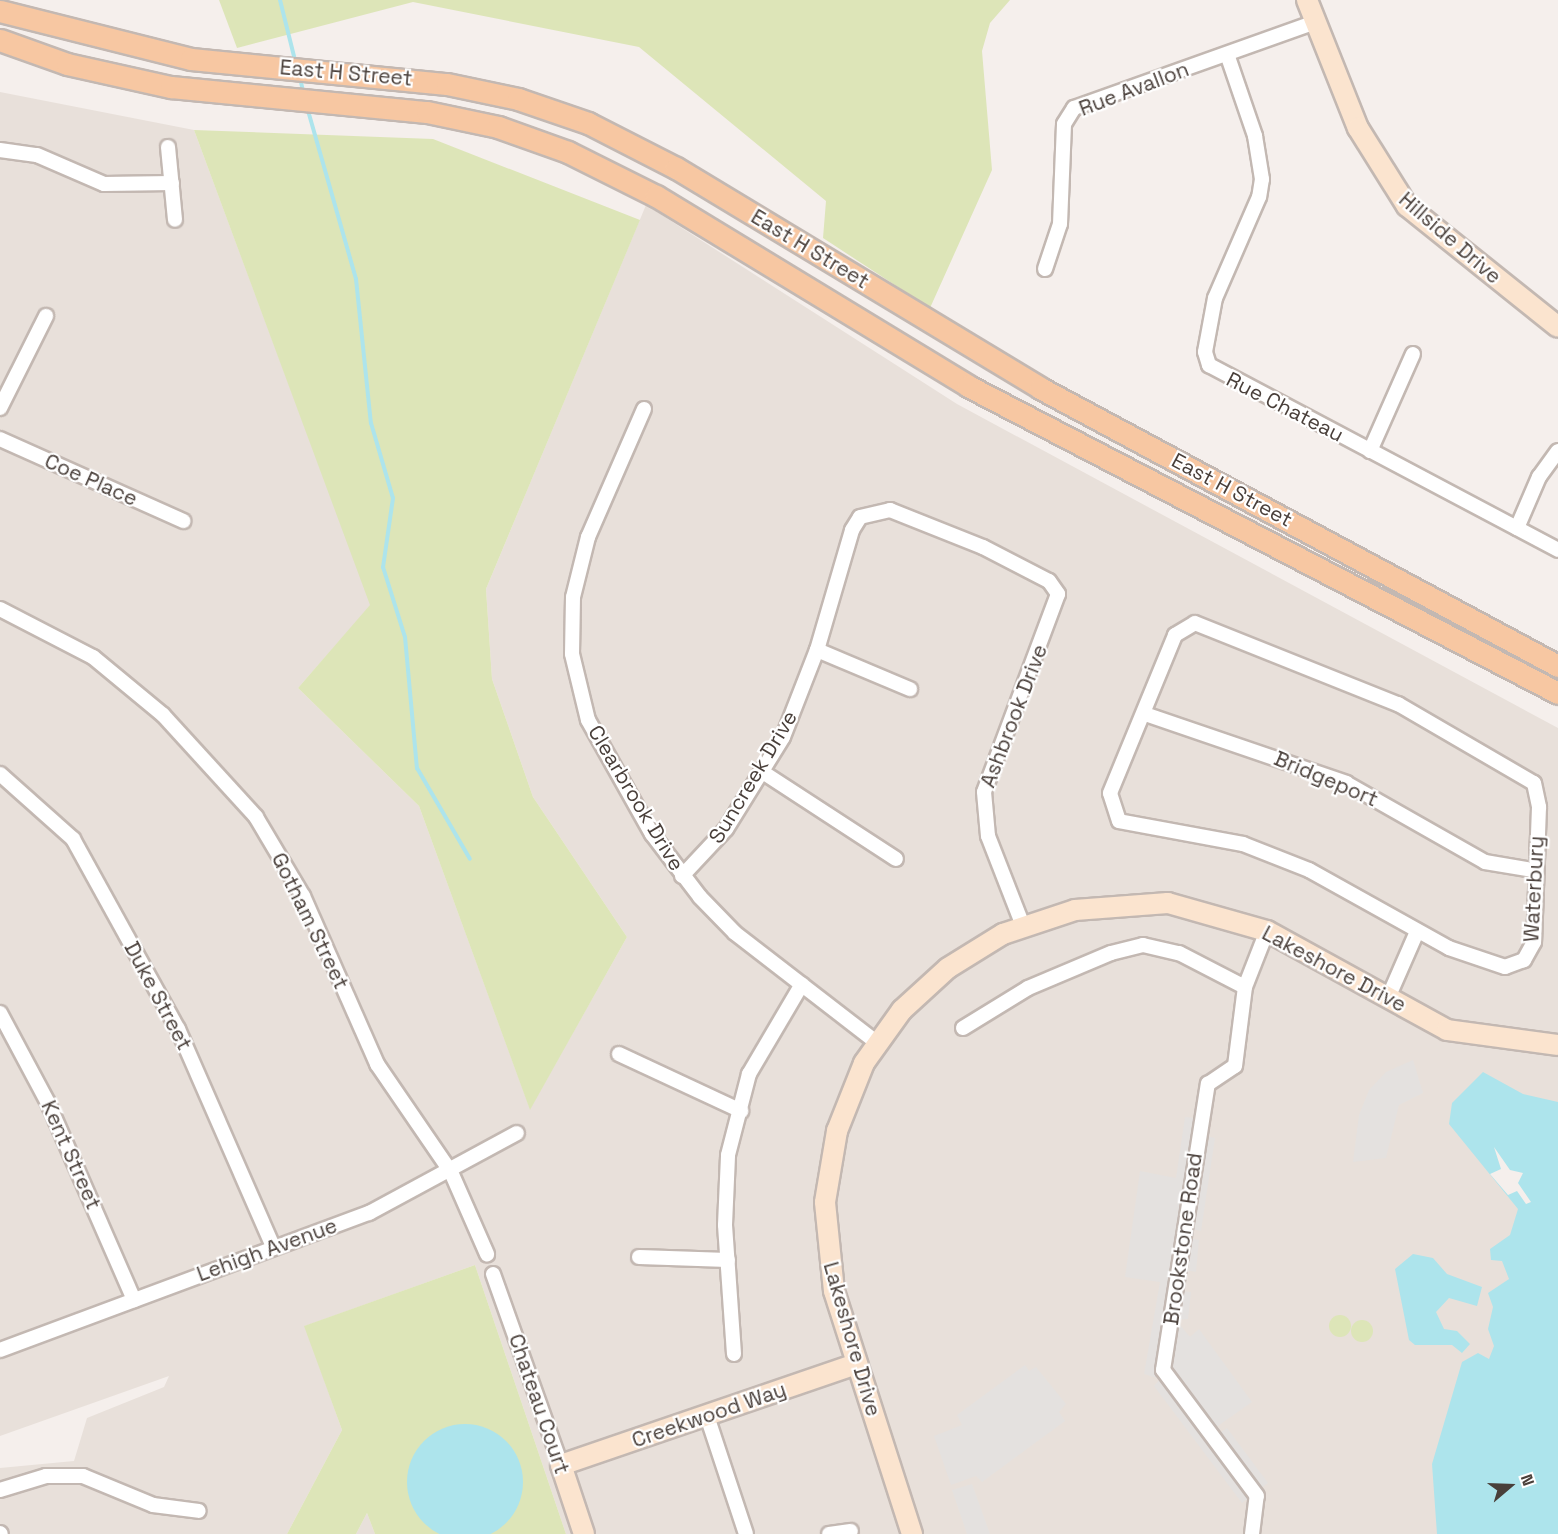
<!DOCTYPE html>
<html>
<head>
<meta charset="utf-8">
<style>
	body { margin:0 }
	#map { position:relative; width:1558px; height:1534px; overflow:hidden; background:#f5efec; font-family:"Space Grotesk",sans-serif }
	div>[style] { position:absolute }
	.residential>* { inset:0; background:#e8e0da }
	.green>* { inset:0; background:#dde5b8 }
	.round { border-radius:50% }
	.parking>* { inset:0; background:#e4e1df }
	.water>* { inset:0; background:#ade4ec }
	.pier>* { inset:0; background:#f5efec }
	.stream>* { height:4px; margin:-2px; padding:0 2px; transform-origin:2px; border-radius:2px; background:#ade4ec }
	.roads { filter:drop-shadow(2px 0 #c3b8b2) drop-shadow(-2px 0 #c3b8b2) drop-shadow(0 2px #c3b8b2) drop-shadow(0 -2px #c3b8b2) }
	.street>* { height:14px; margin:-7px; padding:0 7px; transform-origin:7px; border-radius:7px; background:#fff }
	.secondary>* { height:20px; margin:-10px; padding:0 10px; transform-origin:10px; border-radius:10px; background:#fbe4cf }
	.primary>* { height:21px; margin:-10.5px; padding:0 10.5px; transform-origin:10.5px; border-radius:10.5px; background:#f7c7a2 }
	span { translate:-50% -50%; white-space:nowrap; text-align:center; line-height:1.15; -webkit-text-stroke:4.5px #fff; paint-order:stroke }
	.street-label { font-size:21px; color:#493f3a }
	.north { position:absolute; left:1480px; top:1456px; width:60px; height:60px; -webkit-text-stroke:4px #fff; paint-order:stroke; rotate:71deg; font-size:16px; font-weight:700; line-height:24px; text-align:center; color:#493f3a }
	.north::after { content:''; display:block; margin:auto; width:21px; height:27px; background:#493f3a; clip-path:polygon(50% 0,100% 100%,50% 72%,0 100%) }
</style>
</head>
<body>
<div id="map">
	<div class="residential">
		<i style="clip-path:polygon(0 92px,194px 130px,371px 605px,298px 688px,419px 806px,530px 1109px,627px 937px,533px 797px,492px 679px,486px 589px,646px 205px,957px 404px,1558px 728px,1558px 1534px,566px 1534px,475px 1265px,305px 1326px,342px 1430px,287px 1534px,0 1534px,0 1468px,74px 1461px,87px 1418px,164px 1387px,169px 1376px,0 1436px)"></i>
		<i style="clip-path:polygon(367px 1513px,375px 1534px,356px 1534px)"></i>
	</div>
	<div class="green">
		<i style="clip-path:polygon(219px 0,1010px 0,990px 23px,982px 51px,992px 170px,930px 308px,823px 238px,826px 201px,639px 47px,413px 2px,237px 48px)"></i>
		<i style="clip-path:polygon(194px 130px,433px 139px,640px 220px,486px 589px,492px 679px,533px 797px,627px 937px,530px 1110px,419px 806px,298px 688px,370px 605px)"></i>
		<i style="clip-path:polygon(475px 1265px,566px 1534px,375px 1534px,367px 1513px,356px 1534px,287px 1534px,342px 1430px,304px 1326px)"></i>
		<i class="round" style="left:1329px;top:1315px;width:22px;height:22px"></i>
		<i class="round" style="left:1351px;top:1320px;width:22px;height:22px"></i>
	</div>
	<div class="parking">
		<i style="clip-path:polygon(1413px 1060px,1423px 1093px,1399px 1105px,1386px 1158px,1353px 1162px,1359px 1115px,1369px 1090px,1386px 1072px)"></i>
		<i style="clip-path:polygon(1185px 1117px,1195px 1118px,1207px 1136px,1215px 1138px,1201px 1231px,1192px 1229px,1190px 1238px,1199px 1240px,1196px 1272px,1185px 1270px,1181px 1291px,1191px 1292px,1188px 1319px,1176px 1320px,1190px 1337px,1199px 1329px,1252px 1402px,1215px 1428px,1218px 1434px,1227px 1428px,1268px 1483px,1242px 1503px,1154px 1386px,1160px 1379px,1144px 1374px,1160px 1282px,1125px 1277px,1140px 1171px,1176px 1178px)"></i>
		<i style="clip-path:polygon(1025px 1365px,1029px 1371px,1036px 1367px,1066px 1404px,1059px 1412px,1065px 1421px,982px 1482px,976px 1476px,951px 1485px,934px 1436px,962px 1425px,957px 1415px)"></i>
		<i style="clip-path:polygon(972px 1484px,990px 1534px,967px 1534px,952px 1490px)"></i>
	</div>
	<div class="water">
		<i style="clip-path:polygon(1483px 1072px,1523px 1094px,1558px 1102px,1558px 1534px,1437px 1534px,1432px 1464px,1462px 1362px,1478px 1353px,1489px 1359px,1494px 1346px,1488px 1329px,1493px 1307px,1488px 1293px,1509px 1279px,1502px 1261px,1491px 1260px,1490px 1249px,1510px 1235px,1518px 1209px,1449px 1124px,1452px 1103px)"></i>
		<i style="clip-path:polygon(1413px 1254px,1433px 1258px,1447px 1274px,1482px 1287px,1477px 1306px,1449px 1298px,1436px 1312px,1444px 1329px,1457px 1331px,1470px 1344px,1462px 1353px,1452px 1345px,1415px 1345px,1409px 1340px,1395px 1269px)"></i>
		<i class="round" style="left:407px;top:1424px;width:116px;height:116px"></i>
	</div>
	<div class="pier">
		<i style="clip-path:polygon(1494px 1147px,1510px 1170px,1523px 1173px,1518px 1183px,1531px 1202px,1526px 1204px,1517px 1191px,1508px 1195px,1490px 1174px,1501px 1169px)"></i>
	</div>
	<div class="stream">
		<i style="left:280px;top:0;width:62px;rotate:76deg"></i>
		<i style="left:300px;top:78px;width:13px;rotate:77deg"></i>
		<i style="left:307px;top:107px;width:179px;rotate:74.1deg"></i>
		<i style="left:356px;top:279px;width:145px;rotate:84.1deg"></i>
		<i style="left:371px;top:423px;width:78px;rotate:73.7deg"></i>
		<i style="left:393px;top:498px;width:70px;rotate:98.2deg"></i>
		<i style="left:383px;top:567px;width:73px;rotate:72.6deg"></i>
		<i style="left:405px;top:637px;width:132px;rotate:84.8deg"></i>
		<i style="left:417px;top:768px;width:105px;rotate:59.8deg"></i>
	</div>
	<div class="roads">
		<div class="street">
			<i style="left:1227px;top:54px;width:87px;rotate:71.1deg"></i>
			<i style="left:1255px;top:136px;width:44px;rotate:80.8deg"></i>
			<i style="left:1262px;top:179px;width:18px;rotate:99deg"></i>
			<i style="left:1259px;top:197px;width:110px;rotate:113.5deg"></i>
			<i style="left:1215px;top:298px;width:55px;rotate:100.5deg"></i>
			<i style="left:1205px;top:352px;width:14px;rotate:73deg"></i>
			<i style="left:1209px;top:365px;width:395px;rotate:27.9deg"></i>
			<i style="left:168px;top:147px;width:73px;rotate:84.5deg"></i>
			<i style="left:0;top:150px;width:37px;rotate:8deg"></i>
			<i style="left:37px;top:155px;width:73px;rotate:23.4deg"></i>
			<i style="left:104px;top:184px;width:68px;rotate:-0.8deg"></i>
			<i style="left:1045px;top:269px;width:47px;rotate:-71.6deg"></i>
			<i style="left:1060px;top:224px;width:100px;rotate:-87.7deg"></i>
			<i style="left:1064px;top:124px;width:19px;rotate:-58deg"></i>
			<i style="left:1074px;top:108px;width:256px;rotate:-19.6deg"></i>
			<i style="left:0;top:408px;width:103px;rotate:-63.4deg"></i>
			<i style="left:644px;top:409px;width:140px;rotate:113.6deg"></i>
			<i style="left:588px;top:537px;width:62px;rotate:104deg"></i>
			<i style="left:573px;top:597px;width:57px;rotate:91deg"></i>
			<i style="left:572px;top:654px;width:68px;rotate:76.4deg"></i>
			<i style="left:588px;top:720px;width:131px;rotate:60.7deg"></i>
			<i style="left:652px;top:834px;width:79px;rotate:52.7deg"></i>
			<i style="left:700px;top:897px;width:50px;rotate:45.8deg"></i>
			<i style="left:735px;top:933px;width:178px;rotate:37.7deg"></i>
			<i style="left:0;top:439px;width:201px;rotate:24.1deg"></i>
			<i style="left:1370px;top:451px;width:106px;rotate:-66.1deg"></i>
			<i style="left:1517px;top:528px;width:56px;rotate:-66.7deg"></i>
			<i style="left:1539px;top:477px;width:32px;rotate:-54deg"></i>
			<i style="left:0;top:609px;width:105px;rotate:27.3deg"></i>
			<i style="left:93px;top:657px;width:91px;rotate:39.6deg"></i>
			<i style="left:163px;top:715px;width:138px;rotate:47.6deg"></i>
			<i style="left:256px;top:817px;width:92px;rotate:59.3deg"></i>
			<i style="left:303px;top:896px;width:184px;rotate:66.2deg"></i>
			<i style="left:377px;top:1064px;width:131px;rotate:55.6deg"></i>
			<i style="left:451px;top:1172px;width:90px;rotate:66.3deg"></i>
			<i style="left:1195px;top:623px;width:219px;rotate:21.8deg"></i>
			<i style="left:1398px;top:704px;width:157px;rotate:30.2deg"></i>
			<i style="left:1534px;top:783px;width:25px;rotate:78deg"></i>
			<i style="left:1539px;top:807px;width:135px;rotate:92.1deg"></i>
			<i style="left:1534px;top:942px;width:21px;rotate:119deg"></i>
			<i style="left:1524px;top:960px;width:20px;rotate:160deg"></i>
			<i style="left:1505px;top:967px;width:59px;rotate:-161.3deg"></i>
			<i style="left:1449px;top:948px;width:160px;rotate:-150.9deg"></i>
			<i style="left:1309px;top:870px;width:71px;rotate:-158.5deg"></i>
			<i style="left:1243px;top:844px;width:126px;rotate:-169.5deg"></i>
			<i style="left:1119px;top:821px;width:29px;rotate:-108deg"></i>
			<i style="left:1110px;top:793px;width:171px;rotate:-67.6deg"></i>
			<i style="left:1175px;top:635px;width:23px;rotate:-31deg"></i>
			<i style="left:817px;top:650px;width:101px;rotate:22.8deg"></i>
			<i style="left:1145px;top:714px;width:213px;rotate:18.9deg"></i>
			<i style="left:1346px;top:783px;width:160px;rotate:29.6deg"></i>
			<i style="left:1485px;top:862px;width:49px;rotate:9.5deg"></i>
			<i style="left:761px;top:771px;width:161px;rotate:33.1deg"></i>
			<i style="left:0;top:774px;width:98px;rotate:41.7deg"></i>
			<i style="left:73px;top:839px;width:217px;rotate:61.1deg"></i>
			<i style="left:178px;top:1029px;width:237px;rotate:66.4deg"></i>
			<i style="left:682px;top:876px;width:64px;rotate:-46.9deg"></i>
			<i style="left:726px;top:829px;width:108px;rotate:-58.2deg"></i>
			<i style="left:783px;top:737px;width:93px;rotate:-68.7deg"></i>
			<i style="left:817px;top:650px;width:125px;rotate:-73.7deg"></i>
			<i style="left:852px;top:530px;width:15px;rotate:-58deg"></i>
			<i style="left:860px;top:517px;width:31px;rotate:-13deg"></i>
			<i style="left:890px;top:510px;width:100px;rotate:21.7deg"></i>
			<i style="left:983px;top:547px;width:74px;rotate:27.3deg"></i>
			<i style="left:1049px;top:581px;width:16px;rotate:55deg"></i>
			<i style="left:1058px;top:594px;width:211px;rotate:110.5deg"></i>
			<i style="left:984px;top:792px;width:44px;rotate:84.8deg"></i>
			<i style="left:988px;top:836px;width:97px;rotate:68.7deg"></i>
			<i style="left:1388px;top:998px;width:70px;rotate:-66.4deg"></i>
			<i style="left:0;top:1013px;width:102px;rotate:61.9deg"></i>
			<i style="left:48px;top:1103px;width:215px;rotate:66.4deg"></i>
			<i style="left:963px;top:1028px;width:76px;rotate:-31.6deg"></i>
			<i style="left:1028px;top:988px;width:90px;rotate:-22.9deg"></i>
			<i style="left:1111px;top:953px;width:33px;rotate:-14deg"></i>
			<i style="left:1143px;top:945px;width:37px;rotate:13deg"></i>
			<i style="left:1179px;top:953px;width:74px;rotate:27.3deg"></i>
			<i style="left:619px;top:1054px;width:135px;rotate:25deg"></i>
			<i style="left:639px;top:1257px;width:89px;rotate:1.9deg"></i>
			<i style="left:493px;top:1274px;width:203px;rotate:70.4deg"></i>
			<i style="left:0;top:1350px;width:394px;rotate:-20.4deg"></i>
			<i style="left:369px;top:1213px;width:168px;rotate:-28.4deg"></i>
			<i style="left:734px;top:1354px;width:129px;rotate:-94deg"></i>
			<i style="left:725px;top:1225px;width:70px;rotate:-87.5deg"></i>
			<i style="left:728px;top:1155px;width:84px;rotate:-75.5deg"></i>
			<i style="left:749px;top:1074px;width:104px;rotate:-59.5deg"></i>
			<i style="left:707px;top:1416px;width:124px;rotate:71.7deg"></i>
			<i style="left:0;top:1490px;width:48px;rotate:-16.9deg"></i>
			<i style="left:46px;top:1476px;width:37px"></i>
			<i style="left:83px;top:1476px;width:76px;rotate:22.5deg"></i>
			<i style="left:153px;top:1505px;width:46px;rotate:7.4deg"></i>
			<i style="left:0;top:1533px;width:1px;rotate:45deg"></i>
			<i style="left:829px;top:1534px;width:22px;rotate:-8deg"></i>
			<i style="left:1252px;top:1534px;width:38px;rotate:-83deg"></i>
			<i style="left:1257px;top:1496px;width:157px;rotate:-126.7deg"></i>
			<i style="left:1163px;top:1370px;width:290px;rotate:-81.1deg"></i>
			<i style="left:1208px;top:1084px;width:32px;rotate:-34deg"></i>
			<i style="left:1235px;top:1066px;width:80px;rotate:-82.8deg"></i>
			<i style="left:1245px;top:987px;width:60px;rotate:-68.6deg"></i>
		</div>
		<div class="secondary">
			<i style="left:1307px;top:0;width:138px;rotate:68.3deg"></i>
			<i style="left:1358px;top:128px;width:92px;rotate:57.9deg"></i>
			<i style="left:1407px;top:206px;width:193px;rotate:38.7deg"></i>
			<i style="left:584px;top:1534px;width:73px;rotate:-108.4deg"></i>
			<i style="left:561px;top:1465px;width:312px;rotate:-18.9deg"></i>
			<i style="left:912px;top:1534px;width:255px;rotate:-107.8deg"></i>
			<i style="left:834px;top:1291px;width:89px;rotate:-95.8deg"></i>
			<i style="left:825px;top:1202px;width:72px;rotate:-80.4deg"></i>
			<i style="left:837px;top:1131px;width:73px;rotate:-68.3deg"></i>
			<i style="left:864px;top:1063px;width:65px;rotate:-54.4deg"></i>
			<i style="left:902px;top:1010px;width:62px;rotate:-42.4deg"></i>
			<i style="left:948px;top:968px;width:65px;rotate:-31.7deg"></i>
			<i style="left:1003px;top:934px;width:76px;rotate:-18.4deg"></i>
			<i style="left:1075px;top:910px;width:93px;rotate:-4.3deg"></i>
			<i style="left:1168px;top:903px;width:103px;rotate:15.8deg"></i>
			<i style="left:1267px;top:931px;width:205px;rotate:28.8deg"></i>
			<i style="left:1447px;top:1030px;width:112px;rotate:7.7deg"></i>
		</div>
		<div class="primary">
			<i style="left:0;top:11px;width:197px;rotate:14.1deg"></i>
			<i style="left:191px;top:59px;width:257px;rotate:5.6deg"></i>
			<i style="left:447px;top:84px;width:73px;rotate:11.9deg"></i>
			<i style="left:518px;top:99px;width:74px;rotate:18.9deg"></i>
			<i style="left:588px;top:123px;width:99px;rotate:27.1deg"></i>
			<i style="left:676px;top:168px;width:425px;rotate:31.1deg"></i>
			<i style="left:1040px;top:388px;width:588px;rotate:28.22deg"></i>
			<i style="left:0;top:40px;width:71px;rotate:19.7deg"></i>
			<i style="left:67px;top:64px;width:107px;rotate:12.5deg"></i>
			<i style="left:171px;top:87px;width:257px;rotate:5.6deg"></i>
			<i style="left:427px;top:112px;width:73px;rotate:11.9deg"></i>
			<i style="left:498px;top:127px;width:74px;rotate:19.7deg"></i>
			<i style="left:568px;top:152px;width:98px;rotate:26.6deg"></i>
			<i style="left:656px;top:196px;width:365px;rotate:31.3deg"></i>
			<i style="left:968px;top:386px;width:665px;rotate:27.49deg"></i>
		</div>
	</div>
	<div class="street-label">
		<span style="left:346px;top:73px;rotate:5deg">East H Street</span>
		<span style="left:1134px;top:89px;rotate:-21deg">Rue Avallon</span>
		<span style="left:1450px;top:238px;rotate:41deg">Hillside Drive</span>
		<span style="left:810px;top:249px;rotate:31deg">East H Street</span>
		<span style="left:1285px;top:407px;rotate:27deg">Rue Chateau</span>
		<span style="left:91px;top:480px;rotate:24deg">Coe Place</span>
		<span style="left:1232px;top:490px;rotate:28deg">East H Street</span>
		<span style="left:1014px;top:716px;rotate:-69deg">Ashbrook Drive</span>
		<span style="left:753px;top:777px;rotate:-59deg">Suncreek Drive</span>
		<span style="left:1326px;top:779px;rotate:23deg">Bridgeport</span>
		<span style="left:636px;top:798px;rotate:59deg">Clearbrook Drive</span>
		<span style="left:1534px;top:889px;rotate:-87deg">Waterbury</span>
		<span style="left:310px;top:921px;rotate:64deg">Gotham Street</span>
		<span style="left:1334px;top:969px;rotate:28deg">Lakeshore Drive</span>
		<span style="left:158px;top:996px;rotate:62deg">Duke Street</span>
		<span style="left:71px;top:1155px;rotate:66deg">Kent Street</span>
		<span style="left:1183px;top:1239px;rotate:-82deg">Brookstone Road</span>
		<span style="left:267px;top:1250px;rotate:-20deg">Lehigh Avenue</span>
		<span style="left:852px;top:1339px;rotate:74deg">Lakeshore Drive</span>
		<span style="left:539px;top:1404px;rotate:71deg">Chateau Court</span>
		<span style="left:709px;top:1415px;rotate:-19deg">Creekwood Way</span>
	</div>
	<div class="north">N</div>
</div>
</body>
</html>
